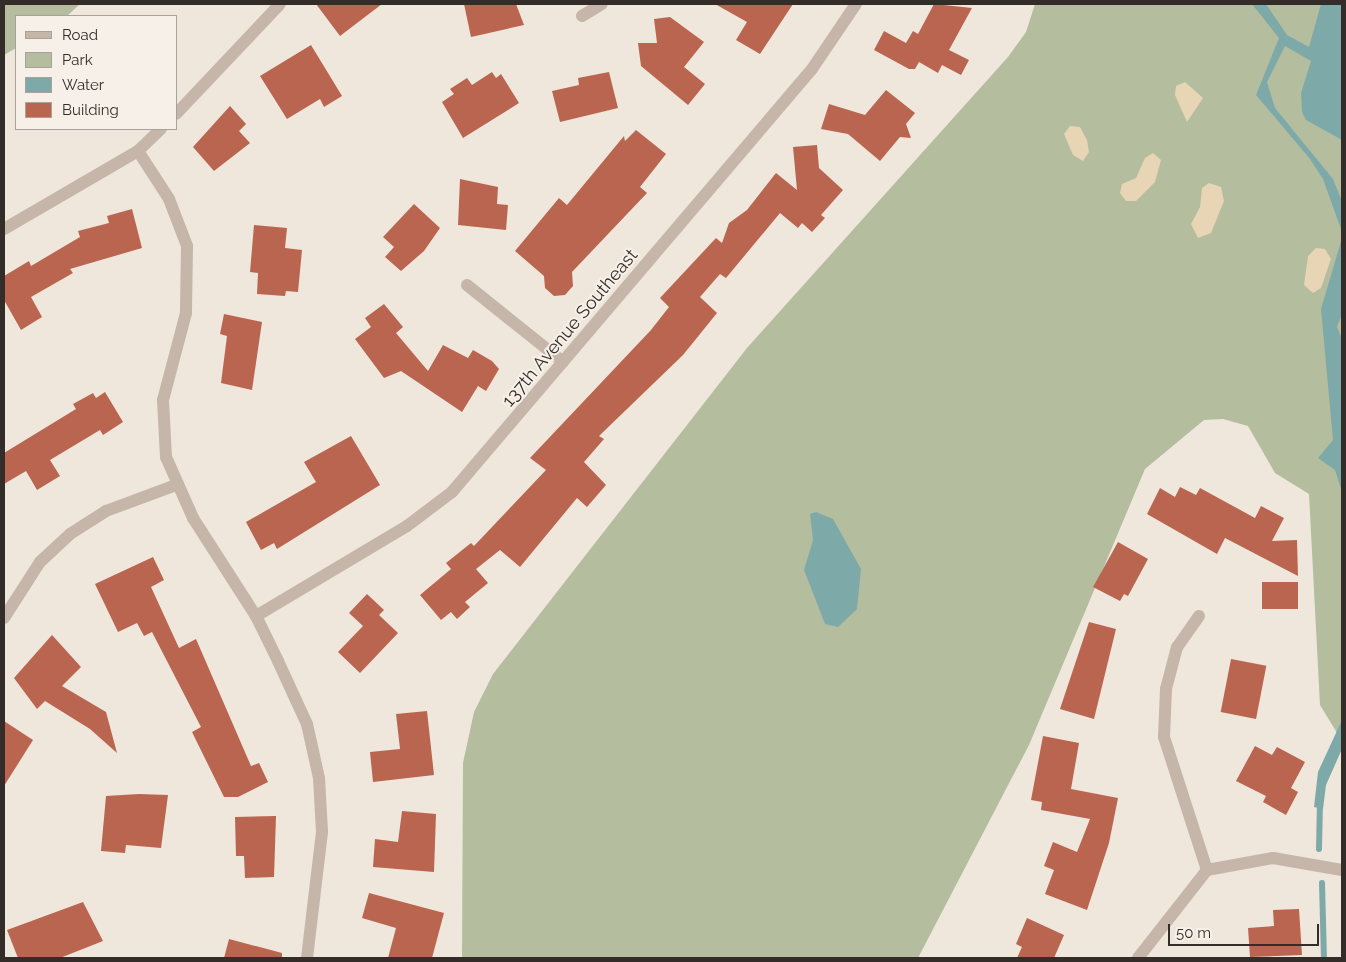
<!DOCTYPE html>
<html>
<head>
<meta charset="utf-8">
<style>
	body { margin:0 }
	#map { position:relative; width:1346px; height:962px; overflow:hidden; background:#efe6dc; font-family:Raleway,sans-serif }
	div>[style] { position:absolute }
	.green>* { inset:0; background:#b4bd9e }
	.sand>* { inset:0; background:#e8d5b6 }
	.water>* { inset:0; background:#7ea9a9 }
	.stream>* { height:6px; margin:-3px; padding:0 3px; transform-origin:3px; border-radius:3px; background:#7ea9a9 }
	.building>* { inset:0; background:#ba6550; transform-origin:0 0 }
	.street>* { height:12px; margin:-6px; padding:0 6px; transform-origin:6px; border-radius:6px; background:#c6b5a9 }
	span { translate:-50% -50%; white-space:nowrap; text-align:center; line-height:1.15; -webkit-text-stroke:4px #f7f0e8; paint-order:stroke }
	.street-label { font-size:18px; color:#342c28 }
	.frame { position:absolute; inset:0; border:5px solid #342c28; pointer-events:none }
	.legend { position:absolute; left:15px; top:15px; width:162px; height:115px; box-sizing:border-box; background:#f7f0e8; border:1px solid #a9a29b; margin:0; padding:6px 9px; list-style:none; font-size:15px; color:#342c28 }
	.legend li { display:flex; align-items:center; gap:10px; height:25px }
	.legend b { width:25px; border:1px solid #a9a29b }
	.scale { position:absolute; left:1168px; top:924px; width:151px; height:22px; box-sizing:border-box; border:2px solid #342c28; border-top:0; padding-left:6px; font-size:15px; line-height:18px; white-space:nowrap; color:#342c28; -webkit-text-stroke:4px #f7f0e8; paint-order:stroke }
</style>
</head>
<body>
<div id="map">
	<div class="green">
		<i style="clip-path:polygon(4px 4px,80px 4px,67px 16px,16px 16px,16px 48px,4px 55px)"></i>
		<i style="clip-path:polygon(1035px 4px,1342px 4px,1342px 741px,1320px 705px,1309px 494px,1275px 473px,1248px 426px,1223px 419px,1204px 420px,1145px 469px,1029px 745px,918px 958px,462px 958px,463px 763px,474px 712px,493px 674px,747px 348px,1008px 57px,1026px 32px)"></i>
	</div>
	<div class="sand">
		<i style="clip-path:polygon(1185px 82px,1203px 98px,1187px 122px,1175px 95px,1176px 86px)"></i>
		<i style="clip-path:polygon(1070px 126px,1080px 127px,1087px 140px,1089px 152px,1083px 161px,1073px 155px,1064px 134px)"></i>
		<i style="clip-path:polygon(1153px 153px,1161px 160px,1155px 182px,1136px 201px,1126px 201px,1120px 193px,1122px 184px,1136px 178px,1145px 158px)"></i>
		<i style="clip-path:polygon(1209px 183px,1221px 187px,1224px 201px,1211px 233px,1198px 238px,1191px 224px,1200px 207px,1202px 188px)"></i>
		<i style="clip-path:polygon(1316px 248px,1325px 249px,1331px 259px,1321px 288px,1313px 293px,1304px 285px,1308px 256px)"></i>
	</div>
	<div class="water">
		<i style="clip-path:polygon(1252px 4px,1266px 4px,1287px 35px,1309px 47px,1321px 4px,1342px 4px,1342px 140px,1306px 120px,1302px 112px,1301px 93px,1311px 61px,1285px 46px,1267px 82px,1275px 108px,1333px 179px,1342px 201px,1342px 232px,1323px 179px,1310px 159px,1256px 95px,1279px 38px)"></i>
		<i style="clip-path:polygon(1342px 238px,1342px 314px,1337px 327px,1342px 339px,1342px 492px,1335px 470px,1318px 458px,1333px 440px,1321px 309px)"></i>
		<i style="clip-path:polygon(816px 512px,833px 519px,861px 569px,857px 609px,838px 627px,825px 624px,804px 570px,813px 540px,810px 514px)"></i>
		<i style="clip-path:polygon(1342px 720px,1342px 749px,1326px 785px,1323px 809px,1314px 807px,1318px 772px)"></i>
	</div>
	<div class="stream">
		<i style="left:1319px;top:849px;width:48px;rotate:-88.8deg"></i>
		<i style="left:1322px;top:883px;width:75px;rotate:88.5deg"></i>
	</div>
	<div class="building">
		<i style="clip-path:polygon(316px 4px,382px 4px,340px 36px)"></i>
		<i style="clip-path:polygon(464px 4px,516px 4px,524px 25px,471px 37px)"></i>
		<i style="clip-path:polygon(715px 4px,793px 4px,760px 54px,736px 40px,747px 22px)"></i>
		<i style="clip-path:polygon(934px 4px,972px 8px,949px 50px,969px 60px,961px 75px,942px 65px,938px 73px,919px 62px,915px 69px,909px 69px,874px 50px,884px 31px,906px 43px,913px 31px,918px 34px)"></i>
		<i style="clip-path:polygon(670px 17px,704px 42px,684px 67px,705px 84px,688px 105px,641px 66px,638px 43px,657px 43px,654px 19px)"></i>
		<i style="clip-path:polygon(311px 45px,342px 96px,324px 107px,320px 99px,287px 119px,260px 76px)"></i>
		<i style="clip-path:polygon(492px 72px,496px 78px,501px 74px,519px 103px,463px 138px,442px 102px,454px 94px,450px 89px,467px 78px,472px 85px)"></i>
		<i style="clip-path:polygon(609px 72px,618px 108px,560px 122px,552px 91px,579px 85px,578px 78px)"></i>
		<i style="clip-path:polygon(886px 90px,915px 113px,906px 124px,911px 138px,900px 137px,880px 161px,848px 134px,821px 129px,829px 104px,865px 115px)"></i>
		<i style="clip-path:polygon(230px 106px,246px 124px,239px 131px,250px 143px,214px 171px,193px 147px)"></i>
		<i style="clip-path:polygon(636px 130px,666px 154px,640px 187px,647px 193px,572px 272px,573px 286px,565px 295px,554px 296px,545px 288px,544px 276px,515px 251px,559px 198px,567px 205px,624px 136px,625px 141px)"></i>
		<i style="clip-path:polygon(817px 145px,819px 168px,843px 190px,821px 215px,825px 218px,812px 232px,802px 223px,798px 228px,780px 213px,726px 278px,720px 274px,700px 297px,717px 313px,683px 355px,599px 436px,604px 439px,584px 462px,606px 485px,587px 507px,577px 498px,520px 567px,500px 550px,476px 569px,488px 583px,465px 602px,470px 607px,457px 619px,451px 612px,441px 620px,420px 595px,451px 569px,446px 563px,471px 543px,474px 546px,546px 470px,530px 458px,651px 330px,669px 307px,660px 298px,716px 238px,722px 243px,729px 223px,747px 210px,776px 173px,797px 190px,793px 147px)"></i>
		<i style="clip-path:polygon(460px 179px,498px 187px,497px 204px,508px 205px,506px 230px,458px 225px)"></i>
		<i style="clip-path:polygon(414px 204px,440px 228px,424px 251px,401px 271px,385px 257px,394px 247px,383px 237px)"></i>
		<i style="clip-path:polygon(132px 209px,142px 248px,70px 269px,73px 273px,31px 297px,42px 317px,21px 330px,4px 300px,4px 276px,29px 261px,31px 266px,80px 237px,78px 231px,109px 223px,107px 216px)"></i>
		<i style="clip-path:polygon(254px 225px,287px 228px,285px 248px,302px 250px,298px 292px,286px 291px,285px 296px,257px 294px,258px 273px,250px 272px)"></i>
		<i style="clip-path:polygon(384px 304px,403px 327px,396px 333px,428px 371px,443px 345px,468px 358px,473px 350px,492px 361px,499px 369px,486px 391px,478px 386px,462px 412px,401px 371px,384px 378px,355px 339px,371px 327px,365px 318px)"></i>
		<i style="clip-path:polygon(224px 314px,262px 322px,252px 390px,221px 383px,227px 336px,220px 334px)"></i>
		<i style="clip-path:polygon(105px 392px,123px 422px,103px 435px,100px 430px,50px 460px,60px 476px,37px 490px,26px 471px,4px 484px,4px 453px,76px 409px,73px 404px,93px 393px,96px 398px)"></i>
		<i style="clip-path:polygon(351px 436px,380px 485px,277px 549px,274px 543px,261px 550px,246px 522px,316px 482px,304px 462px)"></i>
		<i style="clip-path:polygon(1180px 487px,1196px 495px,1200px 488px,1255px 518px,1261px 506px,1284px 518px,1272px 541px,1297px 540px,1298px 576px,1225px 538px,1217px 554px,1147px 514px,1160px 488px,1175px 497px)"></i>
		<i style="clip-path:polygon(1118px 542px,1148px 559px,1128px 596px,1124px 594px,1120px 601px,1093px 587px)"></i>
		<i style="clip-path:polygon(153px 557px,164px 580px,151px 587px,179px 648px,196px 639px,251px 766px,259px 763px,268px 782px,238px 797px,224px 797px,192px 732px,201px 727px,152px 632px,144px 636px,137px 623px,118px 632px,95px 584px)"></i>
		<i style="left:1262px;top:582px;width:36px;height:27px"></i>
		<i style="clip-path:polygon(367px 594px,384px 610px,379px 615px,398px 633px,360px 673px,338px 652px,363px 626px,349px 613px)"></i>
		<i style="clip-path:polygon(1089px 622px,1116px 629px,1094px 719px,1060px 709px)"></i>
		<i style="clip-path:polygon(52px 635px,81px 667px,62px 686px,106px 712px,117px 753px,90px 729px,45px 701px,37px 709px,14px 678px)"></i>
		<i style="left:1231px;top:659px;width:36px;height:54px;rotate:11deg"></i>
		<i style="clip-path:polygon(427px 711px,434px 775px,373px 782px,370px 752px,400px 749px,396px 714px)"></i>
		<i style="clip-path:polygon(4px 721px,33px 740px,4px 786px)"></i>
		<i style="clip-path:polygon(1043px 736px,1079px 743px,1071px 789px,1118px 798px,1109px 843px,1087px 910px,1045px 894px,1054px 870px,1044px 866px,1053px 842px,1077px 852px,1090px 819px,1041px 810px,1042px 802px,1031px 800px)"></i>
		<i style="clip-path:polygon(1255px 746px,1272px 755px,1277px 747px,1305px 762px,1291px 788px,1298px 792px,1286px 815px,1263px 802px,1266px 796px,1236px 781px)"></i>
		<i style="clip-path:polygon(139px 794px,168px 795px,161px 848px,126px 845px,125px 853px,101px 851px,106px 796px)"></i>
		<i style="clip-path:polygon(402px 811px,436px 814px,434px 872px,373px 867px,375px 839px,398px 842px)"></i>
		<i style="clip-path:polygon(276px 816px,274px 877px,245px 878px,244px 856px,236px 856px,235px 817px)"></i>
		<i style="clip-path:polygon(369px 893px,444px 913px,432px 958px,388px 958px,396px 928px,362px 918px)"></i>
		<i style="clip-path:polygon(83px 902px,103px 941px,60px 958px,18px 958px,7px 930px)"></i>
		<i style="clip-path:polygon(1299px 909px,1302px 955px,1250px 957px,1248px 928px,1274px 926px,1273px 910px)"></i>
		<i style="clip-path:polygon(1027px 918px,1064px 935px,1054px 958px,1017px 958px,1022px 947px,1016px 944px)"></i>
		<i style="clip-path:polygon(229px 939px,282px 953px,282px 958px,224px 958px)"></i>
	</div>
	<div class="street">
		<i style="left:582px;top:16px;width:23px;rotate:-31deg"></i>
		<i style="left:176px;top:114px;width:151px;rotate:-46.6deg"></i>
		<i style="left:138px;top:151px;width:57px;rotate:57.1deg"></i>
		<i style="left:169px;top:199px;width:50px;rotate:69deg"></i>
		<i style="left:187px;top:246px;width:67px;rotate:90.9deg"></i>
		<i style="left:186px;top:313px;width:90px;rotate:104.8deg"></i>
		<i style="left:163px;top:400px;width:57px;rotate:87deg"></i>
		<i style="left:166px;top:457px;width:67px;rotate:66.1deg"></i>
		<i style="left:193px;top:518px;width:117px;rotate:57.3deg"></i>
		<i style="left:256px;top:616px;width:50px;rotate:63.9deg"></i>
		<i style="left:278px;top:661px;width:69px;rotate:65.3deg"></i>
		<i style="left:307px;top:724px;width:55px;rotate:77.5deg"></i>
		<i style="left:319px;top:778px;width:54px;rotate:86.8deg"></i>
		<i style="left:322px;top:832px;width:127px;rotate:96.8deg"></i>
		<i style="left:4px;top:229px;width:155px;rotate:-30.2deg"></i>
		<i style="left:138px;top:151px;width:32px;rotate:-44deg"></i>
		<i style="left:467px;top:285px;width:123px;rotate:38.7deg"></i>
		<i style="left:256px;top:616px;width:176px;rotate:-30.8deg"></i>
		<i style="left:407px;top:526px;width:56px;rotate:-37.1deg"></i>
		<i style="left:452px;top:492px;width:555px;rotate:-49.6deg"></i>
		<i style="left:812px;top:69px;width:78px;rotate:-55.9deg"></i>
		<i style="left:1199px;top:616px;width:38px;rotate:125deg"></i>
		<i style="left:1177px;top:647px;width:43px;rotate:104.7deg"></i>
		<i style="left:1166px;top:689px;width:48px;rotate:92.4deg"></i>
		<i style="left:1164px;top:737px;width:140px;rotate:72.1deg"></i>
		<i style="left:4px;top:618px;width:67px;rotate:-57.3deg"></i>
		<i style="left:40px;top:562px;width:41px;rotate:-43deg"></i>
		<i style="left:70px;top:534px;width:43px;rotate:-32.6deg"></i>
		<i style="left:106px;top:511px;width:75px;rotate:-20.4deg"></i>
		<i style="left:1207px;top:870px;width:67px;rotate:-10.3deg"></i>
		<i style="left:1273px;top:858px;width:70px;rotate:9.9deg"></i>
		<i style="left:1138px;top:958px;width:112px;rotate:-51.9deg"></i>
	</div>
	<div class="street-label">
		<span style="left:570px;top:328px;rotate:-50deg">137th Avenue Southeast</span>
	</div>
	<div class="frame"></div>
	<ul class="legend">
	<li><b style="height:6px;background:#c6b5a9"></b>Road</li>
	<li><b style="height:14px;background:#b4bd9e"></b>Park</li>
	<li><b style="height:14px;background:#7ea9a9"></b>Water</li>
	<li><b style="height:14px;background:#ba6550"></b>Building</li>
	</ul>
	<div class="scale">50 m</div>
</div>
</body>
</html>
